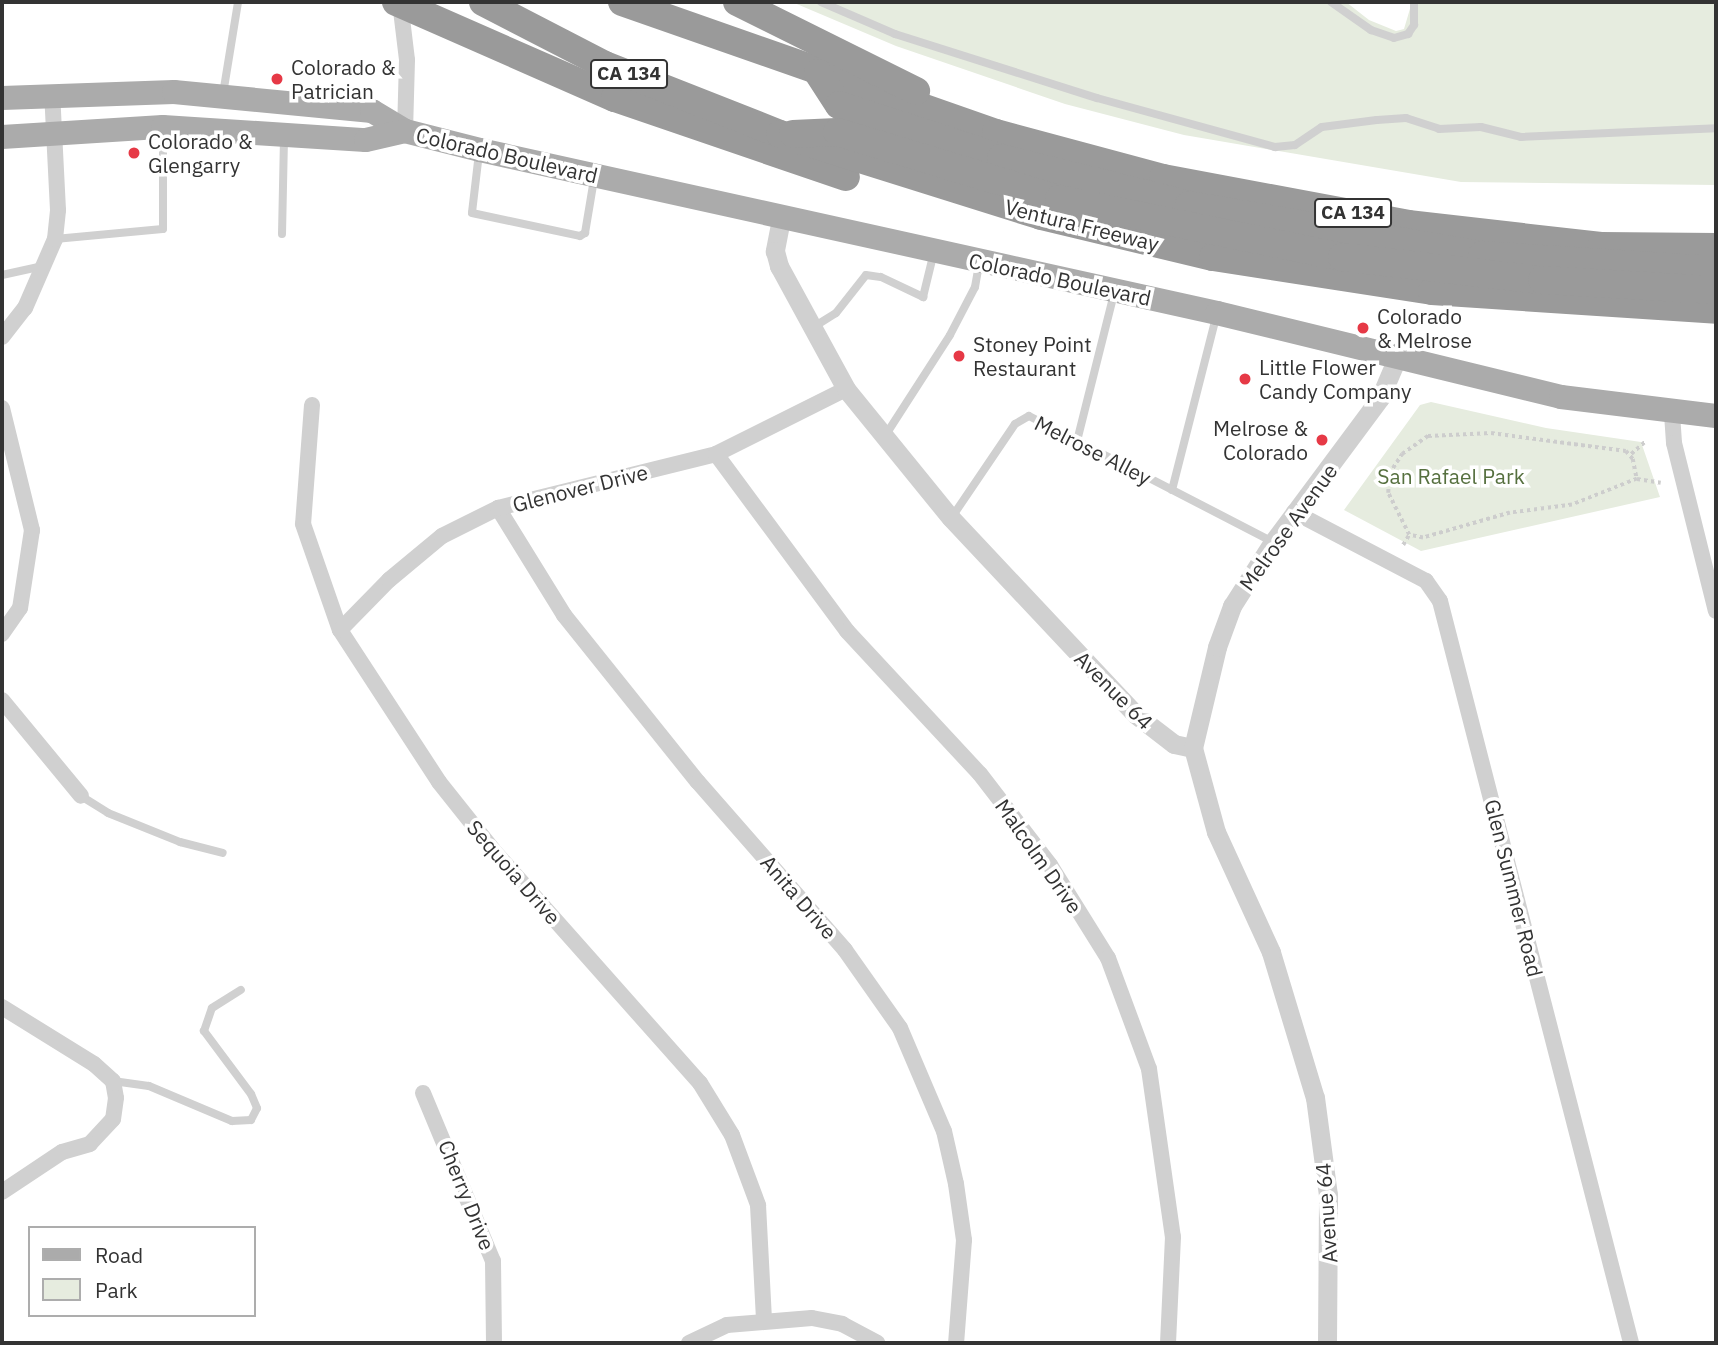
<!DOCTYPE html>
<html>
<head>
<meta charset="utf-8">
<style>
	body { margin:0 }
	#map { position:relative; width:1718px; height:1345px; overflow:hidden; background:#fff; font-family:"IBM Plex Sans",sans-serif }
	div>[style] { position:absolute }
	.green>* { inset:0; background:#e6ecdf }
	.path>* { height:3.5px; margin-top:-1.75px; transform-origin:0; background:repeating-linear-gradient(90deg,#cdcdcd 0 3.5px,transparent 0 7px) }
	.service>* { height:8px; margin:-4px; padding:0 4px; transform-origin:4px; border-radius:4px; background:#d0d0d0 }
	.minor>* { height:16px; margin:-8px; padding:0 8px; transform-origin:8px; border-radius:8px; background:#d0d0d0 }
	.tertiary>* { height:19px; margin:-9.5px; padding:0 9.5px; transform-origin:9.5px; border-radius:9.5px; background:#d0d0d0 }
	.primary>* { height:24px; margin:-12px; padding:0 12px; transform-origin:12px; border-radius:12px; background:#ababab }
	.motorway>* { height:28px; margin:-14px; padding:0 14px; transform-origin:14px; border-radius:14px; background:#9a9a9a }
	.dots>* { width:19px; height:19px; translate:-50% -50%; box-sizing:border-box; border:4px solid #fff; border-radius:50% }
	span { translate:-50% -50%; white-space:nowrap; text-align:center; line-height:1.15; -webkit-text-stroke:7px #fff; paint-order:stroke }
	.shield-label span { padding:2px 5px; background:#fff; border:2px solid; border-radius:5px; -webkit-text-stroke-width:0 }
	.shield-label { font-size:19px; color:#333; font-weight:700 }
	.poi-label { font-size:21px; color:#333 }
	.left { translate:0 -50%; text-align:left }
	.right { translate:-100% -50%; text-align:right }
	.street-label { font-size:21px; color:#333 }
	.park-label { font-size:21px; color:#56703f }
	.frame { position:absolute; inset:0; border:4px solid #333; pointer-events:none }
	.legend { position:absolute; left:28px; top:1226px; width:228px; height:91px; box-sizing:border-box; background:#fff; border:2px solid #adadad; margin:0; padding:9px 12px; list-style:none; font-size:21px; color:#333 }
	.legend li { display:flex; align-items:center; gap:14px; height:35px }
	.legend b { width:35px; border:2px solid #adadad }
</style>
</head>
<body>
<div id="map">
	<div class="green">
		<i style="clip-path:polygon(792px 2px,1346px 2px,1369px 20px,1396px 31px,1404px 29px,1412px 2px,1716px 2px,1716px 185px,1461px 182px,1184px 135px,1065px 104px,896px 46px)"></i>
		<i style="clip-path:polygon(1431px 402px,1546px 428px,1641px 442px,1660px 497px,1421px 551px,1344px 510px,1420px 405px)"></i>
	</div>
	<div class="path">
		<i style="left:1491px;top:433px;width:136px;rotate:7.6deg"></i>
		<i style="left:1626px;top:451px;width:11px;rotate:49deg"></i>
		<i style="left:1633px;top:459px;width:20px;rotate:79deg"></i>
		<i style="left:1637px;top:479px;width:70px;rotate:158.2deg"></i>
		<i style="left:1572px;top:505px;width:63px;rotate:172.6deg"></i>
		<i style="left:1510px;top:513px;width:91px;rotate:164deg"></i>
		<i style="left:1423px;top:538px;width:14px;rotate:-168deg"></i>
		<i style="left:1409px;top:535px;width:47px;rotate:-116.6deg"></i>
		<i style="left:1388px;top:493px;width:19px;rotate:-87deg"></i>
		<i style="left:1389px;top:474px;width:24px;rotate:-57deg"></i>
		<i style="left:1402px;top:454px;width:32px;rotate:-35deg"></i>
		<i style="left:1428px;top:436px;width:63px;rotate:-2.7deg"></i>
		<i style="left:1631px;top:454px;width:20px;rotate:-41deg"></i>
		<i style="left:1637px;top:479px;width:24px;rotate:9deg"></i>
		<i style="left:1403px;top:545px;width:12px;rotate:-59deg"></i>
	</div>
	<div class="service">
		<i style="left:821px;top:2px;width:81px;rotate:23.4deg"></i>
		<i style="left:895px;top:34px;width:212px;rotate:17.6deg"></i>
		<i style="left:1097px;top:98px;width:185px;rotate:15.4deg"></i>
		<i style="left:1275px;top:147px;width:20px;rotate:-6deg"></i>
		<i style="left:1295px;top:145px;width:32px;rotate:-34deg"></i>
		<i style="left:1322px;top:127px;width:55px;rotate:-7.3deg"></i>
		<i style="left:1377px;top:120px;width:29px;rotate:-4deg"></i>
		<i style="left:1406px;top:118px;width:35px;rotate:18deg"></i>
		<i style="left:1439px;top:129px;width:42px;rotate:-2.7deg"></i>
		<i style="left:1481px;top:127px;width:41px;rotate:14deg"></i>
		<i style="left:1521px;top:137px;width:195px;rotate:-2.6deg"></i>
		<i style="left:1331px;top:2px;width:49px;rotate:35deg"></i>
		<i style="left:1371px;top:30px;width:24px;rotate:19deg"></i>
		<i style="left:1394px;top:38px;width:15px;rotate:-16deg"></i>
		<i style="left:1408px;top:34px;width:11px;rotate:-56deg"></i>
		<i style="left:1414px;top:25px;width:23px;rotate:-90deg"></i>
		<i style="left:223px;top:94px;width:93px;rotate:-80.7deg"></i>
		<i style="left:479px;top:153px;width:60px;rotate:96.7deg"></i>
		<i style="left:472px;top:213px;width:110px;rotate:12deg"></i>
		<i style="left:580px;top:236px;width:6px;rotate:-31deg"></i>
		<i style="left:585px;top:233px;width:55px;rotate:-80.5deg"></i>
		<i style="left:282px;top:234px;width:95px;rotate:-88.8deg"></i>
		<i style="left:55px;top:239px;width:108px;rotate:-5.3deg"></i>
		<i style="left:163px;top:229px;width:99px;rotate:-90deg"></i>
		<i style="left:2px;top:275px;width:42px;rotate:-12.4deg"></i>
		<i style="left:812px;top:328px;width:28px;rotate:-32deg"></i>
		<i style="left:836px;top:313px;width:48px;rotate:-51.7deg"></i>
		<i style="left:866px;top:275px;width:15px;rotate:8deg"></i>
		<i style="left:881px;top:277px;width:47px;rotate:25.5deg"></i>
		<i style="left:923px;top:297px;width:46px;rotate:-76.3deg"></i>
		<i style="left:885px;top:436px;width:120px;rotate:-57.2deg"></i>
		<i style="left:950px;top:335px;width:54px;rotate:-62.5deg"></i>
		<i style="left:975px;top:287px;width:22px;rotate:-80deg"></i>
		<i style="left:1077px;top:441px;width:152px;rotate:-75.9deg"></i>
		<i style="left:1172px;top:490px;width:179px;rotate:-75.7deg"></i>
		<i style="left:952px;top:517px;width:112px;rotate:-55.9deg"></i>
		<i style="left:1015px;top:424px;width:16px;rotate:-30deg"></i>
		<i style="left:1029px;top:416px;width:275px;rotate:27.3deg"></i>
		<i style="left:81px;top:796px;width:32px;rotate:32deg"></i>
		<i style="left:108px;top:813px;width:78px;rotate:21.9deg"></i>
		<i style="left:180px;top:842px;width:44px;rotate:14.3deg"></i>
		<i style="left:113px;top:1081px;width:36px;rotate:8deg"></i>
		<i style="left:149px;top:1086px;width:90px;rotate:22.9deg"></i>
		<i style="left:232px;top:1121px;width:19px;rotate:-3deg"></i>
		<i style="left:251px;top:1120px;width:13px;rotate:-63deg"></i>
		<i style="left:257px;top:1108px;width:15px;rotate:-113deg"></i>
		<i style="left:251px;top:1094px;width:79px;rotate:-126.7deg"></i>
		<i style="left:204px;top:1031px;width:24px;rotate:-71deg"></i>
		<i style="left:212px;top:1008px;width:34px;rotate:-32deg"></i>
	</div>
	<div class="minor">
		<i style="left:400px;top:2px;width:58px;rotate:83.1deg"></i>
		<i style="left:407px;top:60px;width:71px;rotate:91.6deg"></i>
		<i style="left:2px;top:337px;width:37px;rotate:-52deg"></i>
		<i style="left:25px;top:308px;width:75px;rotate:-66.5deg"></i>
		<i style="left:55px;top:239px;width:29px;rotate:-84deg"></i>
		<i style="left:58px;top:210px;width:117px;rotate:-92.9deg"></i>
		<i style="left:312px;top:405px;width:119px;rotate:94.3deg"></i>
		<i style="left:303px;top:524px;width:112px;rotate:70.8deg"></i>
		<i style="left:340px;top:630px;width:181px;rotate:56.9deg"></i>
		<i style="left:439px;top:782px;width:87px;rotate:51.5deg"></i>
		<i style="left:493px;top:850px;width:312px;rotate:48.4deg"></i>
		<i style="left:700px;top:1083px;width:61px;rotate:58.4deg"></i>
		<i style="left:732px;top:1135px;width:75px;rotate:69.6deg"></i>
		<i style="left:758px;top:1205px;width:114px;rotate:87deg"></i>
		<i style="left:2px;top:408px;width:126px;rotate:76.2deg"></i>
		<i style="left:32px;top:530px;width:79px;rotate:98.7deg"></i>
		<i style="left:20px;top:608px;width:32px;rotate:125deg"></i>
		<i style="left:1672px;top:414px;width:29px;rotate:86deg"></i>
		<i style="left:1674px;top:443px;width:173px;rotate:76deg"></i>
		<i style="left:716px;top:454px;width:220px;rotate:53.5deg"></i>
		<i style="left:847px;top:631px;width:195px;rotate:47.1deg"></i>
		<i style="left:980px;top:774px;width:115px;rotate:52.4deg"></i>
		<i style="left:1050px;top:865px;width:110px;rotate:58.1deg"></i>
		<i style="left:1108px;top:958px;width:118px;rotate:69.7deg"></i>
		<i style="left:1149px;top:1069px;width:170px;rotate:81.9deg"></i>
		<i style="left:1173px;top:1237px;width:106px;rotate:92.7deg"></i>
		<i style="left:498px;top:508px;width:126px;rotate:58.3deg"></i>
		<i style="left:564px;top:615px;width:214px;rotate:51.3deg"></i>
		<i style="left:698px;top:782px;width:223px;rotate:48.8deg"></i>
		<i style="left:845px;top:950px;width:95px;rotate:54.8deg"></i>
		<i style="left:900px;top:1028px;width:112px;rotate:66.9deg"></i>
		<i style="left:944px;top:1131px;width:54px;rotate:77.2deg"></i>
		<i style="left:956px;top:1184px;width:57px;rotate:81.9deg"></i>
		<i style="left:964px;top:1240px;width:103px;rotate:94.4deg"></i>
		<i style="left:1294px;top:512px;width:149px;rotate:27.6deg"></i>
		<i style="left:1426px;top:581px;width:24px;rotate:55deg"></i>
		<i style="left:1440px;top:601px;width:766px;rotate:75.56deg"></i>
		<i style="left:340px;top:630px;width:70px;rotate:-45.6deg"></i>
		<i style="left:389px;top:580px;width:69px;rotate:-39.7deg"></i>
		<i style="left:442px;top:536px;width:63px;rotate:-26.6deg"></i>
		<i style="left:498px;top:508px;width:225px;rotate:-13.9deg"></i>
		<i style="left:716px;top:454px;width:145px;rotate:-26.6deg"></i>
		<i style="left:2px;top:700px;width:124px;rotate:50.5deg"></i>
		<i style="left:2px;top:1007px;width:108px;rotate:31.8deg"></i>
		<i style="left:94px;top:1064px;width:25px;rotate:42deg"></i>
		<i style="left:113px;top:1081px;width:17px;rotate:80deg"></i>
		<i style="left:116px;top:1098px;width:21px;rotate:98deg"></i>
		<i style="left:113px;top:1119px;width:34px;rotate:133deg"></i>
		<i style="left:90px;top:1144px;width:29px;rotate:164deg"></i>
		<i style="left:62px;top:1152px;width:72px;rotate:146.3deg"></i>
		<i style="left:423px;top:1093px;width:182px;rotate:67.4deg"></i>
		<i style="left:493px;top:1261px;width:82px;rotate:89.3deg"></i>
		<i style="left:689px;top:1343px;width:42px;rotate:-25.3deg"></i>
		<i style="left:727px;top:1325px;width:85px;rotate:-4.7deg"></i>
		<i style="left:812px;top:1318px;width:31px;rotate:11deg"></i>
		<i style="left:842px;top:1324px;width:40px;rotate:28deg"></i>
	</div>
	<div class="tertiary">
		<i style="left:781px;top:219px;width:33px;rotate:101deg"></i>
		<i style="left:775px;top:251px;width:16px;rotate:75deg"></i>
		<i style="left:779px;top:266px;width:140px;rotate:61.4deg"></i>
		<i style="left:846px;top:389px;width:166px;rotate:50.9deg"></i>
		<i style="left:951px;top:518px;width:269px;rotate:46.8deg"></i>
		<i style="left:1135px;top:714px;width:49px;rotate:37.6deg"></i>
		<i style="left:1174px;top:744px;width:19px;rotate:12deg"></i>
		<i style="left:1327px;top:1343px;width:148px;rotate:-89.6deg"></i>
		<i style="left:1328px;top:1195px;width:98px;rotate:-97.6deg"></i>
		<i style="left:1315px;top:1098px;width:152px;rotate:-106.8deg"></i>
		<i style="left:1271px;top:952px;width:132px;rotate:-114.6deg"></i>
		<i style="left:1216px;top:832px;width:87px;rotate:-105.3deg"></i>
		<i style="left:1193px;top:748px;width:104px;rotate:-76.6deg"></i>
		<i style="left:1217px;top:647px;width:44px;rotate:-69.9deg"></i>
		<i style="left:1232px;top:606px;width:76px;rotate:-57.4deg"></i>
		<i style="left:1273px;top:542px;width:179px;rotate:-53.4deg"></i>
		<i style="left:1380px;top:398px;width:43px;rotate:-67deg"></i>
	</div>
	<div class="primary">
		<i style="left:2px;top:98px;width:172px;rotate:-2deg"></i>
		<i style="left:174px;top:92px;width:199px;rotate:5.5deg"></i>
		<i style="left:372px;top:111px;width:39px;rotate:31deg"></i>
		<i style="left:405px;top:131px;width:77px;rotate:14.2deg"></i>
		<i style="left:480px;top:150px;width:755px;rotate:12.47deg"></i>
		<i style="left:1217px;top:313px;width:354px;rotate:13.7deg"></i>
		<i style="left:1561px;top:397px;width:156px;rotate:7deg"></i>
		<i style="left:2px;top:137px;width:161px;rotate:-3.6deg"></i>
		<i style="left:163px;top:127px;width:203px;rotate:3.7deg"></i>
		<i style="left:366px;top:140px;width:40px;rotate:-13deg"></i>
	</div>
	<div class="motorway">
		<i style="left:396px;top:2px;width:239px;rotate:23.7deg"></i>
		<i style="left:615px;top:98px;width:244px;rotate:18.9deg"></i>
		<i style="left:483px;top:2px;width:137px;rotate:27.3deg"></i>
		<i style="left:605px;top:65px;width:188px;rotate:21.5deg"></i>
		<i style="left:780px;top:134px;width:274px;rotate:17.4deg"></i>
		<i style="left:1041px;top:216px;width:177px;rotate:13.4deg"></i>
		<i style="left:1213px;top:257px;width:222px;rotate:8.8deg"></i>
		<i style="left:1432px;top:291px;width:285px;rotate:3.8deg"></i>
		<i style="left:622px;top:2px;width:396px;rotate:19.3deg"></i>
		<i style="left:996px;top:133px;width:173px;rotate:15.1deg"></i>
		<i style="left:1163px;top:178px;width:249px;rotate:10.6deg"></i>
		<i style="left:1408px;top:224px;width:194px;rotate:6.5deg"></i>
		<i style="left:1601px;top:246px;width:115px;rotate:0.5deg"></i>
		<i style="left:737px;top:2px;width:200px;rotate:26.4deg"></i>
		<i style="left:818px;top:73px;width:38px;rotate:57deg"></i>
		<i style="left:839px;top:105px;width:170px;rotate:18.1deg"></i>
		<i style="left:1001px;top:158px;width:194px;rotate:14deg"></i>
		<i style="left:1189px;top:205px;width:297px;rotate:9.7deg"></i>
		<i style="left:1482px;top:255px;width:234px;rotate:3.7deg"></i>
		<i style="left:793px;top:134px;width:44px;rotate:-2.6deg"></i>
		<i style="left:837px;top:132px;width:232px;rotate:16.8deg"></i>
		<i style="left:1059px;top:199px;width:289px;rotate:11.6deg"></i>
		<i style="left:1342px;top:257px;width:201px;rotate:6.6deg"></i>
		<i style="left:1542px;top:280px;width:174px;rotate:3.3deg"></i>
	</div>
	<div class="dots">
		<i style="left:277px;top:79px;background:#e63946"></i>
		<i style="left:134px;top:153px;background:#e63946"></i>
		<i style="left:1363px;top:328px;background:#e63946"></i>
		<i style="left:959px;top:356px;background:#e63946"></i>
		<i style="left:1245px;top:379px;background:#e63946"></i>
		<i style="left:1322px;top:440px;background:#e63946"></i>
	</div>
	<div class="shield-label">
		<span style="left:629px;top:74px">CA 134</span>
		<span style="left:1353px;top:213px">CA 134</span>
	</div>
	<div class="poi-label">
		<span class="left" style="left:291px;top:79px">Colorado &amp;<br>Patrician</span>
		<span class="left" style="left:148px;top:153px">Colorado &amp;<br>Glengarry</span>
		<span class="left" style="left:1377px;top:328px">Colorado<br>&amp; Melrose</span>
		<span class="left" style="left:973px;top:356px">Stoney Point<br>Restaurant</span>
		<span class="left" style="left:1259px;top:379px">Little Flower<br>Candy Company</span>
		<span class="right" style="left:1308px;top:440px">Melrose &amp;<br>Colorado</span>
	</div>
	<div class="street-label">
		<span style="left:507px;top:155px;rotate:13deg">Colorado Boulevard</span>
		<span style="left:1082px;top:225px;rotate:14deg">Ventura Freeway</span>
		<span style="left:1060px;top:279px;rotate:12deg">Colorado Boulevard</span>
		<span style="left:1093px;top:450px;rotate:27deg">Melrose Alley</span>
		<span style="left:580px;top:488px;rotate:-14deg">Glenover Drive</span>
		<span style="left:1288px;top:527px;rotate:-54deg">Melrose Avenue</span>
		<span style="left:1114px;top:690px;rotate:45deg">Avenue 64</span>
		<span style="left:1039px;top:856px;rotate:55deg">Malcolm Drive</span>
		<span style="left:514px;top:872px;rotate:49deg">Sequoia Drive</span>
		<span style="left:1514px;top:888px;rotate:76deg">Glen Summer Road</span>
		<span style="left:799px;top:897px;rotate:49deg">Anita Drive</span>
		<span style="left:467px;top:1195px;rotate:68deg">Cherry Drive</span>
		<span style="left:1326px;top:1213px;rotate:-94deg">Avenue 64</span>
	</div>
	<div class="park-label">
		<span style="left:1451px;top:476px">San Rafael Park</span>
	</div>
	<div class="frame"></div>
	<ul class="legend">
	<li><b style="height:9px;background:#ababab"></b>Road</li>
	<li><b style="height:19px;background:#e6ecdf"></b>Park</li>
	</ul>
</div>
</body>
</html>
